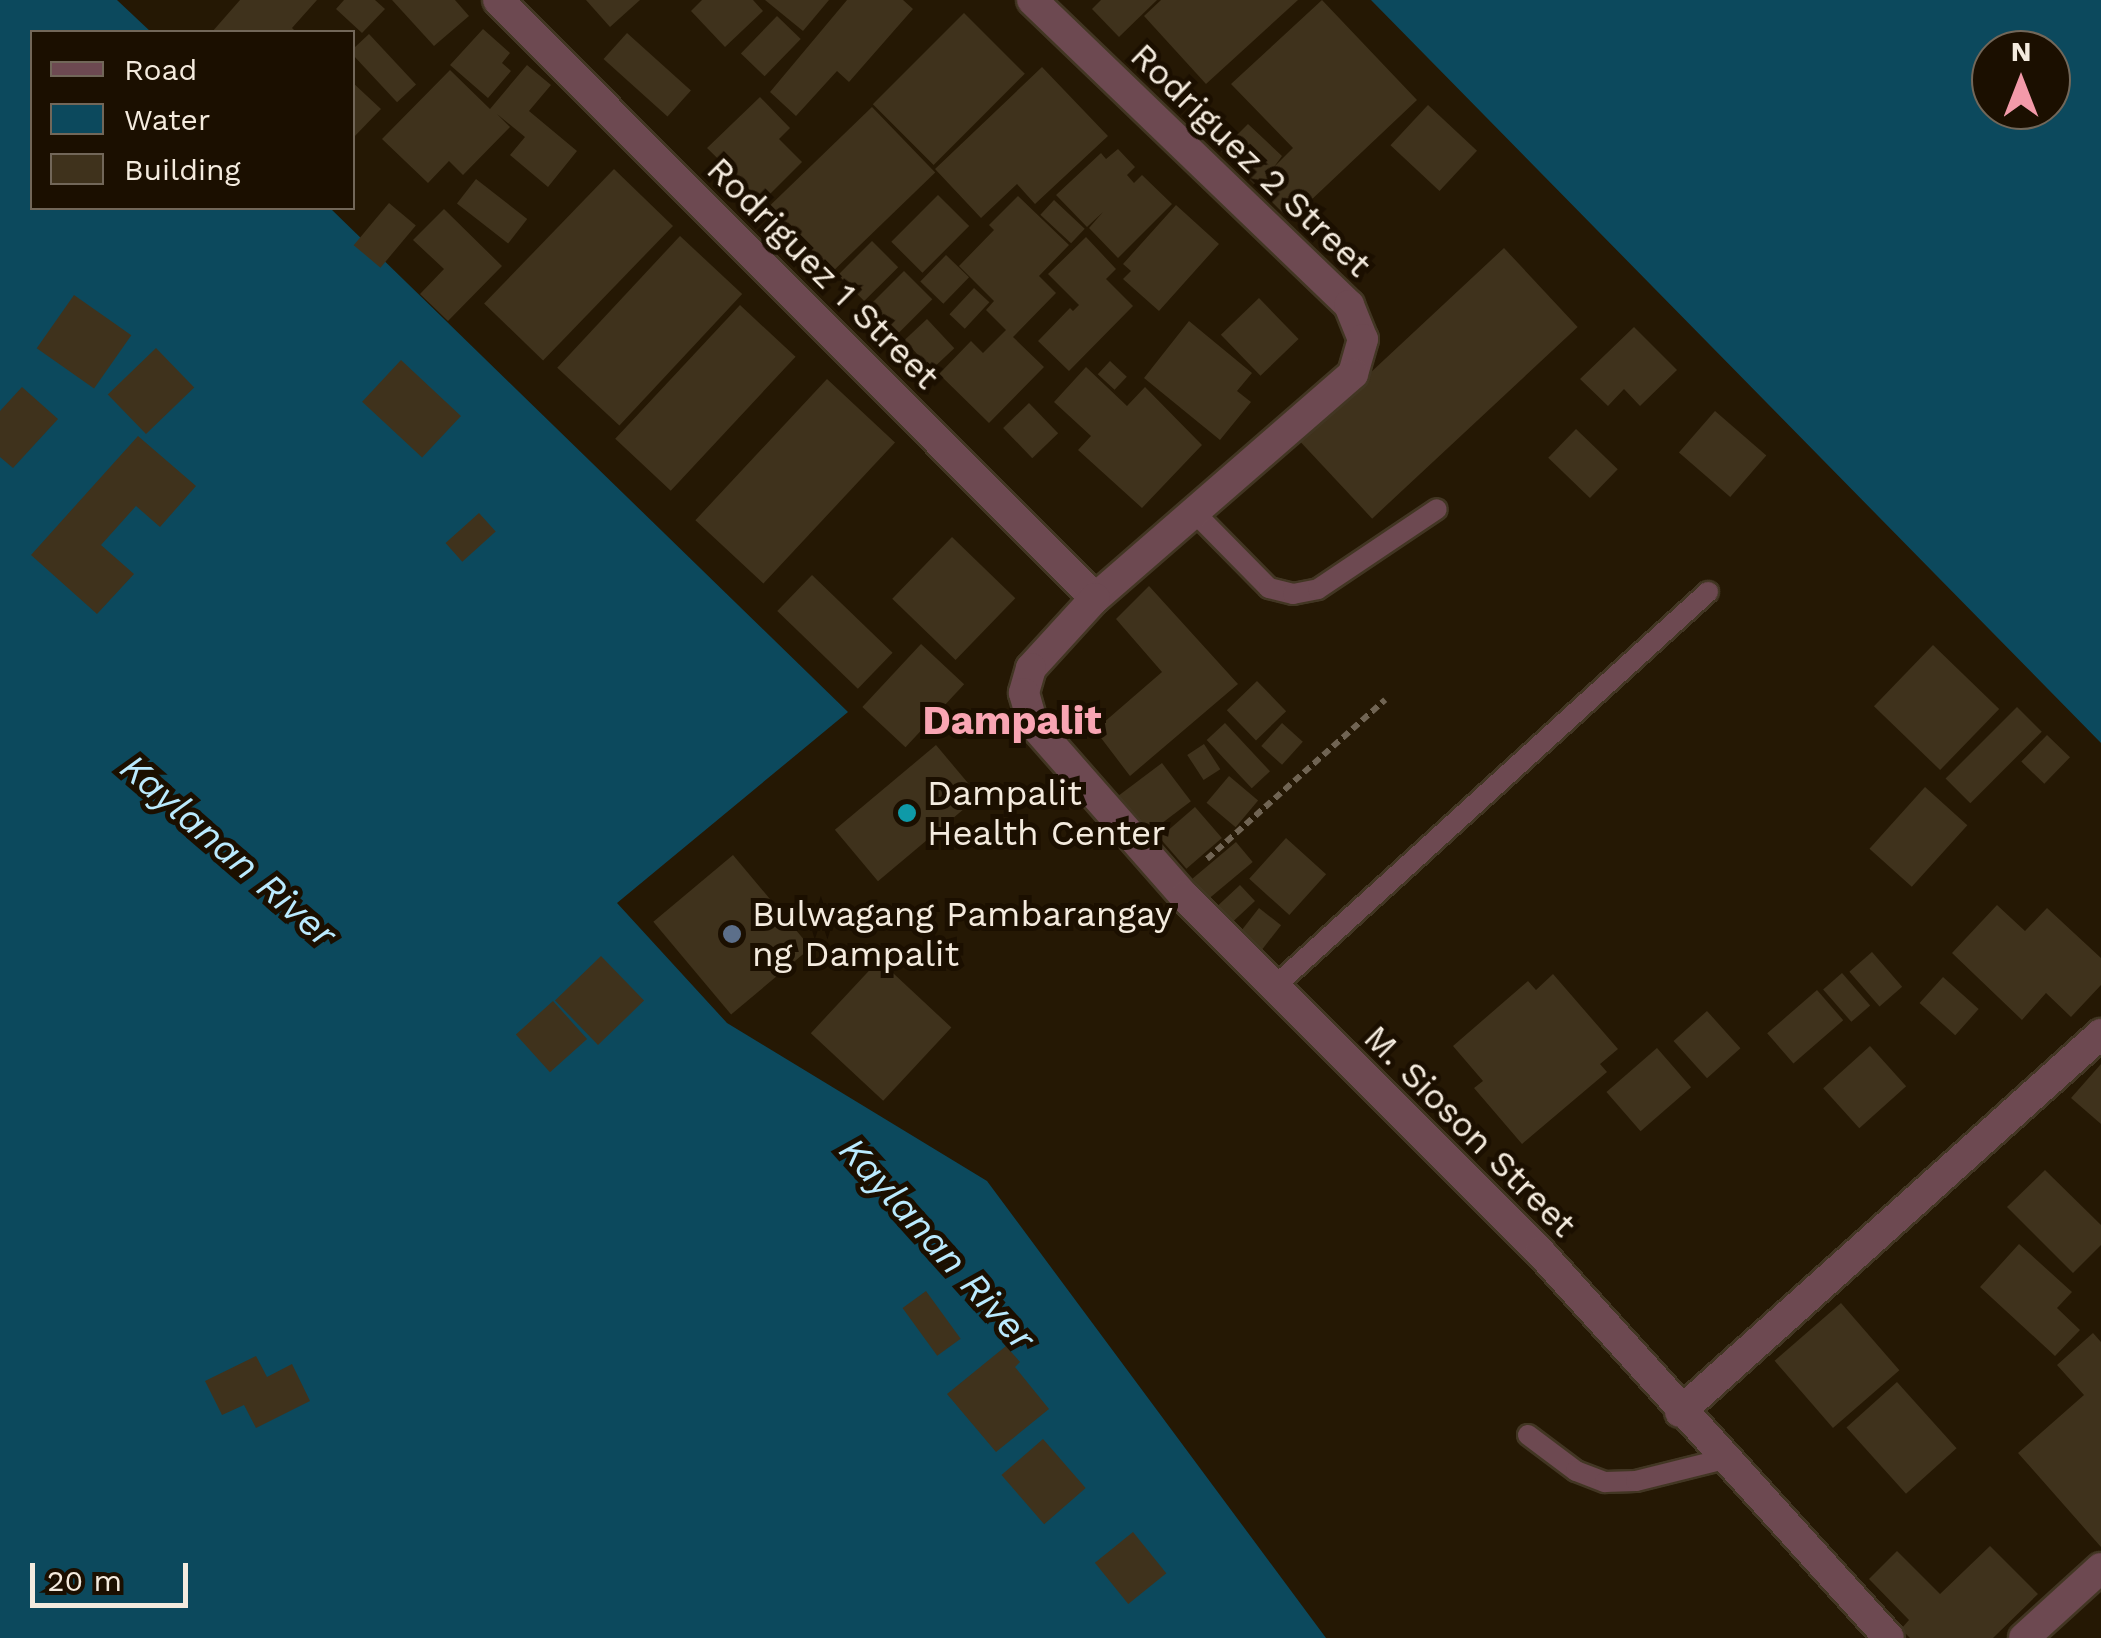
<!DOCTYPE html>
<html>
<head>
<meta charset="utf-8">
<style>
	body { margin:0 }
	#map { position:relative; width:2101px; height:1638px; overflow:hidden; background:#251804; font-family:"Work Sans",sans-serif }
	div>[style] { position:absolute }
	.water>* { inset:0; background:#0c495d }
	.building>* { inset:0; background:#3f321c; transform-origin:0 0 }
	.path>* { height:6px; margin-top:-3px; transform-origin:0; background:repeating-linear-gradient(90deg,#706453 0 8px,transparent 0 13px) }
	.roads { filter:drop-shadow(2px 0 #423623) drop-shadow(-2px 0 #423623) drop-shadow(0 2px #423623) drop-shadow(0 -2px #423623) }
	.lane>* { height:20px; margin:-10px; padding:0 10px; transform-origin:10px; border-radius:10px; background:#6d4951 }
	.street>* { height:30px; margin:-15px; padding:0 15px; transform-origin:15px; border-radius:15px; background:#6d4951 }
	.dots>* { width:28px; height:28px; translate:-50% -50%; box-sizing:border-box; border:5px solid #1b0f00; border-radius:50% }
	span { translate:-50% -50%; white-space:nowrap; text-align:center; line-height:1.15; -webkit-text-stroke:10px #1b0f00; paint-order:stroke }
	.street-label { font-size:35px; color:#f4ebde }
	.poi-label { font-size:35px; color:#f4ebde }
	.left { translate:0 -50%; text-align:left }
	.water-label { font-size:38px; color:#baeafe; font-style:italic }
	.quarter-label { font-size:40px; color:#f9a5b3; font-weight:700 }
	.legend { position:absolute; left:30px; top:30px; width:325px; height:180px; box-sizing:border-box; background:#1b0f00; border:2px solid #726759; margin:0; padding:12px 18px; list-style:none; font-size:30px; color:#f4ebde }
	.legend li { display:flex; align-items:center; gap:20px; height:50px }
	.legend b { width:50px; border:2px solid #726759 }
	.north { position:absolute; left:1971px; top:30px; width:100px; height:100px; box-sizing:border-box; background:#1b0f00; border:2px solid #726759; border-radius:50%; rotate:0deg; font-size:28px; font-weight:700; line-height:40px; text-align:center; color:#f4ebde }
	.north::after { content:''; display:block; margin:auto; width:35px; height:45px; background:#f39aa9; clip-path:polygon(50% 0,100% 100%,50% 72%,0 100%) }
	.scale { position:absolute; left:30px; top:1563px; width:158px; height:45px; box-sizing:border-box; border:5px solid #f4ebde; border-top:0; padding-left:12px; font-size:30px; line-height:35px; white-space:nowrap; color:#f4ebde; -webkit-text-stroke:8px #1b0f00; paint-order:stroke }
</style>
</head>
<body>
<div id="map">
	<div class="water">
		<i style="clip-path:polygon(0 0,117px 0,151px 32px,32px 32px,32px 208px,330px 208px,848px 712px,617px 903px,727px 1023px,987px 1181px,1326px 1638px,0 1638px)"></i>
		<i style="clip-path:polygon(evenodd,1371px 0,2101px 0,2101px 743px,1371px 0,1991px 50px,2051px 50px,2051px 110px,1991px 110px,1991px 50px)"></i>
	</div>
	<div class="building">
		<i style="clip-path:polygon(240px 0,317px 0,292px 28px,296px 32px,212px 32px)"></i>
		<i style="clip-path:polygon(344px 0,375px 0,385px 9px,362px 33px,336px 9px)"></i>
		<i style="clip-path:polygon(392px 0,455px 0,469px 16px,434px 46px)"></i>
		<i style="clip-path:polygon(586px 0,640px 0,610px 27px)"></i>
		<i style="clip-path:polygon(702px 0,753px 0,763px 11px,725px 47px,691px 11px)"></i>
		<i style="clip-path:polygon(765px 0,829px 0,803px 31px)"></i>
		<i style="clip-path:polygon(847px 0,903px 0,913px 9px,849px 82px,837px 71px,796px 116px,770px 92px)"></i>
		<i style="clip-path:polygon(1101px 0,1157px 0,1119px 37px,1092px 9px)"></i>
		<i style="clip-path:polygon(1161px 0,1298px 0,1206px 84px,1144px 16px)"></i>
		<i style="clip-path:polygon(1322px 0,1417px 100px,1290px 220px,1221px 151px,1248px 124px,1282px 156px,1274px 167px,1293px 148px,1231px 84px)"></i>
		<i style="left:964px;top:13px;width:86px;height:129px;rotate:45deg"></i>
		<i style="left:777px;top:16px;width:33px;height:52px;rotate:44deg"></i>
		<i style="clip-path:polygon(483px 29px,510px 53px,502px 63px,511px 71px,488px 98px,450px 65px)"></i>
		<i style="left:627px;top:33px;width:86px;height:35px;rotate:42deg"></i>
		<i style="left:369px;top:34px;width:69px;height:26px;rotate:47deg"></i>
		<i style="clip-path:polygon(527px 65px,551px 85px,529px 111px,577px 151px,548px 187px,510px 155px,525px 137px,497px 114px,510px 127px,463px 175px,449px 161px,428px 183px,382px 139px,450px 70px,490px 109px)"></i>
		<i style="clip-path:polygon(1042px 67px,1108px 136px,1035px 204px,1017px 184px,981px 218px,935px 169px)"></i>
		<i style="clip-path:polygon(352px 82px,381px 109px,352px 139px)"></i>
		<i style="clip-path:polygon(760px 97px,790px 128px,779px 139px,802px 162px,762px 202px,707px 148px)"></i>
		<i style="left:1428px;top:105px;width:67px;height:55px;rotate:43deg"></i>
		<i style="left:872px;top:107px;width:91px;height:149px;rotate:46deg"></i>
		<i style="clip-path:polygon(1118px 149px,1135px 167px,1127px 175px,1134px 183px,1142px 175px,1172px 204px,1118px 258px,1089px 228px,1103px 212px,1087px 227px,1056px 195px,1101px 153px,1106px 159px)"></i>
		<i style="left:614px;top:169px;width:82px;height:187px;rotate:44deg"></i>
		<i style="left:476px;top:179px;width:65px;height:31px;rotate:38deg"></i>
		<i style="left:938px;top:195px;width:44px;height:66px;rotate:45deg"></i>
		<i style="clip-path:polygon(1018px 196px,1069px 245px,1039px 276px,1056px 293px,1013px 337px,1044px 367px,989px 423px,939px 374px,971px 341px,983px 353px,1006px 330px,986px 310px,994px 301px,959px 266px,994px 230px,989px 225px)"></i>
		<i style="left:1054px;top:200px;width:42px;height:20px;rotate:43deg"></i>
		<i style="left:389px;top:203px;width:35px;height:55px;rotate:40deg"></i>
		<i style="clip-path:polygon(1176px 205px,1219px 244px,1159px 311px,1123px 279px,1131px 271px,1123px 264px)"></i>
		<i style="clip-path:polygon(444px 209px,502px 266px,448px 321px,420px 294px,444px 269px,413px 240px)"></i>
		<i style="left:680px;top:236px;width:85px;height:180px;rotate:43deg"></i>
		<i style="clip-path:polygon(1086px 237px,1116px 269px,1106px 279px,1133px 306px,1069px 371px,1038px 341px,1070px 308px,1073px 311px,1079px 305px,1048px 274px)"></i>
		<i style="left:872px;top:241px;width:37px;height:48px;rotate:45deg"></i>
		<i style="left:1504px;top:248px;width:108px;height:281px;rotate:47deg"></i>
		<i style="left:946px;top:255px;width:32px;height:37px;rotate:44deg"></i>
		<i style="left:904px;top:271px;width:40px;height:47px;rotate:45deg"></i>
		<i style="left:974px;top:288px;width:21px;height:36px;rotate:43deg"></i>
		<i style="left:74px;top:295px;width:70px;height:65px;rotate:35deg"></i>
		<i style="left:1259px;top:298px;width:57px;height:53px;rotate:46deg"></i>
		<i style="left:740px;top:305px;width:76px;height:183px;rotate:43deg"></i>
		<i style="left:927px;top:319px;width:40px;height:31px;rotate:47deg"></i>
		<i style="clip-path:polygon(1189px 321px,1252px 373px,1237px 391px,1251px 402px,1220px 440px,1144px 378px)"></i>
		<i style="clip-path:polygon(1634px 327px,1677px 370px,1640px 406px,1624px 389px,1608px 406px,1580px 379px)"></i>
		<i style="left:156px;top:348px;width:55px;height:67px;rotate:46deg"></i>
		<i style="left:401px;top:360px;width:82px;height:57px;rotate:43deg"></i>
		<i style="left:1110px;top:361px;width:23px;height:18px;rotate:43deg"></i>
		<i style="clip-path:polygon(1086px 367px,1127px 406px,1145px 387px,1202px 445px,1142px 508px,1078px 450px,1091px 436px,1054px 402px)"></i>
		<i style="left:827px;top:379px;width:93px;height:193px;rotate:43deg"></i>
		<i style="clip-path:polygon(22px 387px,58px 419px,13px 468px,0 457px,0 411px)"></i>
		<i style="left:1029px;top:403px;width:42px;height:36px;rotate:46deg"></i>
		<i style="left:1715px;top:411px;width:68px;height:55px;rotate:41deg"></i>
		<i style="left:1576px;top:429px;width:58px;height:40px;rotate:44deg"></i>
		<i style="clip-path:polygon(138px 436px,196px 486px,160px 527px,136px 506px,101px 545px,134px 574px,97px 614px,31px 555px)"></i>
		<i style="left:479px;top:513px;width:25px;height:45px;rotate:48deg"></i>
		<i style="left:952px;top:537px;width:88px;height:86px;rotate:44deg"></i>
		<i style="left:812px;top:575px;width:112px;height:50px;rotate:44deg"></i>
		<i style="clip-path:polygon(1149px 586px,1238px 684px,1130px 776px,1095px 730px,1162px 672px,1116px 619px)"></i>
		<i style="left:921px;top:644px;width:59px;height:86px;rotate:43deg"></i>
		<i style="left:1933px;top:645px;width:92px;height:85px;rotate:44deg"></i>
		<i style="left:1257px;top:681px;width:42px;height:42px;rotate:46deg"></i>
		<i style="left:2017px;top:707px;width:35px;height:101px;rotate:45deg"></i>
		<i style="left:1225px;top:723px;width:66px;height:25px;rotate:47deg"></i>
		<i style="left:1282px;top:723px;width:28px;height:31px;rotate:42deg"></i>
		<i style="left:2047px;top:735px;width:32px;height:37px;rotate:44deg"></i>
		<i style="left:1204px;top:744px;width:30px;height:20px;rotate:57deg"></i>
		<i style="left:936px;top:745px;width:67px;height:132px;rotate:50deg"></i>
		<i style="left:1162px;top:763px;width:48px;height:55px;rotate:53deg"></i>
		<i style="left:1229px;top:776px;width:38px;height:35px;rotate:40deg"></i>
		<i style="left:1925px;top:787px;width:57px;height:83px;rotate:42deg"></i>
		<i style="left:1195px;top:807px;width:41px;height:47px;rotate:49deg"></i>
		<i style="left:1286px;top:838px;width:54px;height:55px;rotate:42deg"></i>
		<i style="left:1236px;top:842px;width:26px;height:57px;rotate:50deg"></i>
		<i style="left:733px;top:855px;width:121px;height:104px;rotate:50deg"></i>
		<i style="left:1240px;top:885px;width:22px;height:33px;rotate:47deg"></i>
		<i style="clip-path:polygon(1997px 905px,2025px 931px,2047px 908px,2101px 958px,2101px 985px,2071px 1017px,2046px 993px,2022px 1020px,1952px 953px)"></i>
		<i style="left:1259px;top:908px;width:28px;height:32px;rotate:38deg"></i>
		<i style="left:1872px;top:952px;width:46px;height:30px;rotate:49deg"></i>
		<i style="left:601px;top:956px;width:62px;height:64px;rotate:46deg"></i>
		<i style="left:879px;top:960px;width:99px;height:100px;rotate:43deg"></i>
		<i style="left:1842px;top:973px;width:43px;height:25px;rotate:49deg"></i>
		<i style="clip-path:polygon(1553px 974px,1618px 1049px,1600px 1064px,1607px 1072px,1522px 1144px,1474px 1088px,1483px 1081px,1453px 1046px,1528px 981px,1536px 990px)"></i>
		<i style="left:1943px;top:977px;width:48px;height:35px;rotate:42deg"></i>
		<i style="left:1817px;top:990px;width:40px;height:66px;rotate:49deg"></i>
		<i style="left:553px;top:1001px;width:51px;height:50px;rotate:48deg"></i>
		<i style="left:1707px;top:1011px;width:50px;height:45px;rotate:48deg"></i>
		<i style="left:1870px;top:1046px;width:54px;height:63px;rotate:48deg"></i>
		<i style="left:1657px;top:1048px;width:52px;height:67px;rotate:49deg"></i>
		<i style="clip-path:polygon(2101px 1064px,2101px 1124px,2071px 1098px)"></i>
		<i style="clip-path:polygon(2045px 1170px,2101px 1225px,2101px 1245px,2073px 1273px,2007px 1207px)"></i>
		<i style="clip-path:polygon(2019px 1244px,2072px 1292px,2057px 1308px,2080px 1330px,2055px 1356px,1980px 1287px)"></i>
		<i style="left:926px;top:1291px;width:59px;height:29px;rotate:54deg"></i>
		<i style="left:1841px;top:1303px;width:89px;height:88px;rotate:49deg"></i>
		<i style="clip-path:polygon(2093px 1333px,2101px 1342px,2101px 1547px,2018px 1453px,2084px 1395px,2057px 1365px)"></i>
		<i style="clip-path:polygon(1006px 1346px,1020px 1362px,1015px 1367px,1049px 1409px,996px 1452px,947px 1394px)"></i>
		<i style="clip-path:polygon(256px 1356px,267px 1377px,292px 1364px,310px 1401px,256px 1428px,244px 1405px,222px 1415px,205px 1381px)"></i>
		<i style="left:1897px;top:1382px;width:89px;height:68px;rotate:48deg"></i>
		<i style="left:1043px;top:1439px;width:65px;height:55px;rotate:49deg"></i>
		<i style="left:1133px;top:1532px;width:53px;height:49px;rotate:51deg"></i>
		<i style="clip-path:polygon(1990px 1546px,2038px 1594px,1993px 1638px,1910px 1638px,1901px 1629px,1909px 1620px,1869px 1579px,1897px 1551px,1940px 1594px)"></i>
	</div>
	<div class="path">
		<i style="left:1207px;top:859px;width:239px;rotate:-41.8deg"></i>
	</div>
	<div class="roads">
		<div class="lane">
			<i style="left:1194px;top:512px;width:107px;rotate:45.4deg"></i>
			<i style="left:1269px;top:588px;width:25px;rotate:14deg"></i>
			<i style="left:1293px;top:594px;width:25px;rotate:-11deg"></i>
			<i style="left:1318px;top:589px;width:143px;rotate:-33.9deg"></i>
			<i style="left:1274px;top:987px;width:587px;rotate:-42.31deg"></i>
			<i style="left:1528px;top:1435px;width:60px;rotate:36.9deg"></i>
			<i style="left:1576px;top:1471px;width:31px;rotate:21deg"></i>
			<i style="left:1605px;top:1482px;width:31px;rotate:-2deg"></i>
			<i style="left:1636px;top:1481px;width:91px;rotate:-14deg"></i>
		</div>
		<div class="street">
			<i style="left:498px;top:0;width:845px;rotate:45.05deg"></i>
			<i style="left:1032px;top:0;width:440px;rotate:43.9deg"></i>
			<i style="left:1349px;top:305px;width:37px;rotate:68deg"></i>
			<i style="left:1363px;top:339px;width:36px;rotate:106deg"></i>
			<i style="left:1353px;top:374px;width:342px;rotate:139deg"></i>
			<i style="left:1095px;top:598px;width:95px;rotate:132.4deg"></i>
			<i style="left:1031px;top:668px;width:26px;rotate:106deg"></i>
			<i style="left:1024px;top:693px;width:32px;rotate:74deg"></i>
			<i style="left:1033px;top:724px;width:230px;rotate:48.7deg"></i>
			<i style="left:1185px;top:897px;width:502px;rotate:45deg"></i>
			<i style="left:1540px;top:1252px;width:520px;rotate:47.88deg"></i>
			<i style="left:1680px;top:1412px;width:566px;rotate:-41.92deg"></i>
			<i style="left:2024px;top:1638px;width:104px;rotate:-42.3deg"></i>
		</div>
	</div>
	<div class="dots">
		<i style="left:907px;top:813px;background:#0f9aa8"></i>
		<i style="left:732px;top:934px;background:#5c6f8a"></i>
	</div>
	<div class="street-label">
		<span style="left:1251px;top:160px;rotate:44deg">Rodriguez 2 Street</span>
		<span style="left:823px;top:273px;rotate:45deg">Rodriguez 1 Street</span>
		<span style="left:1470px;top:1131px;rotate:45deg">M. Sioson Street</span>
	</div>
	<div class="poi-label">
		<span class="left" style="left:927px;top:813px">Dampalit<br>Health Center</span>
		<span class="left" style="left:752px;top:934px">Bulwagang Pambarangay<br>ng Dampalit</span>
	</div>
	<div class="water-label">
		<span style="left:228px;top:851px;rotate:41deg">Kaylanan River</span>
		<span style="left:937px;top:1244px;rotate:48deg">Kaylanan River</span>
	</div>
	<div class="quarter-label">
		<span style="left:1012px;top:721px">Dampalit</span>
	</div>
	<ul class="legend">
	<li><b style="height:12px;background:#6d4951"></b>Road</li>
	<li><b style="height:28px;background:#0c495d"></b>Water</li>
	<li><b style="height:28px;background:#3f321c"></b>Building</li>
	</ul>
	<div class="north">N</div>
	<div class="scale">20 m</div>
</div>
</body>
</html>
